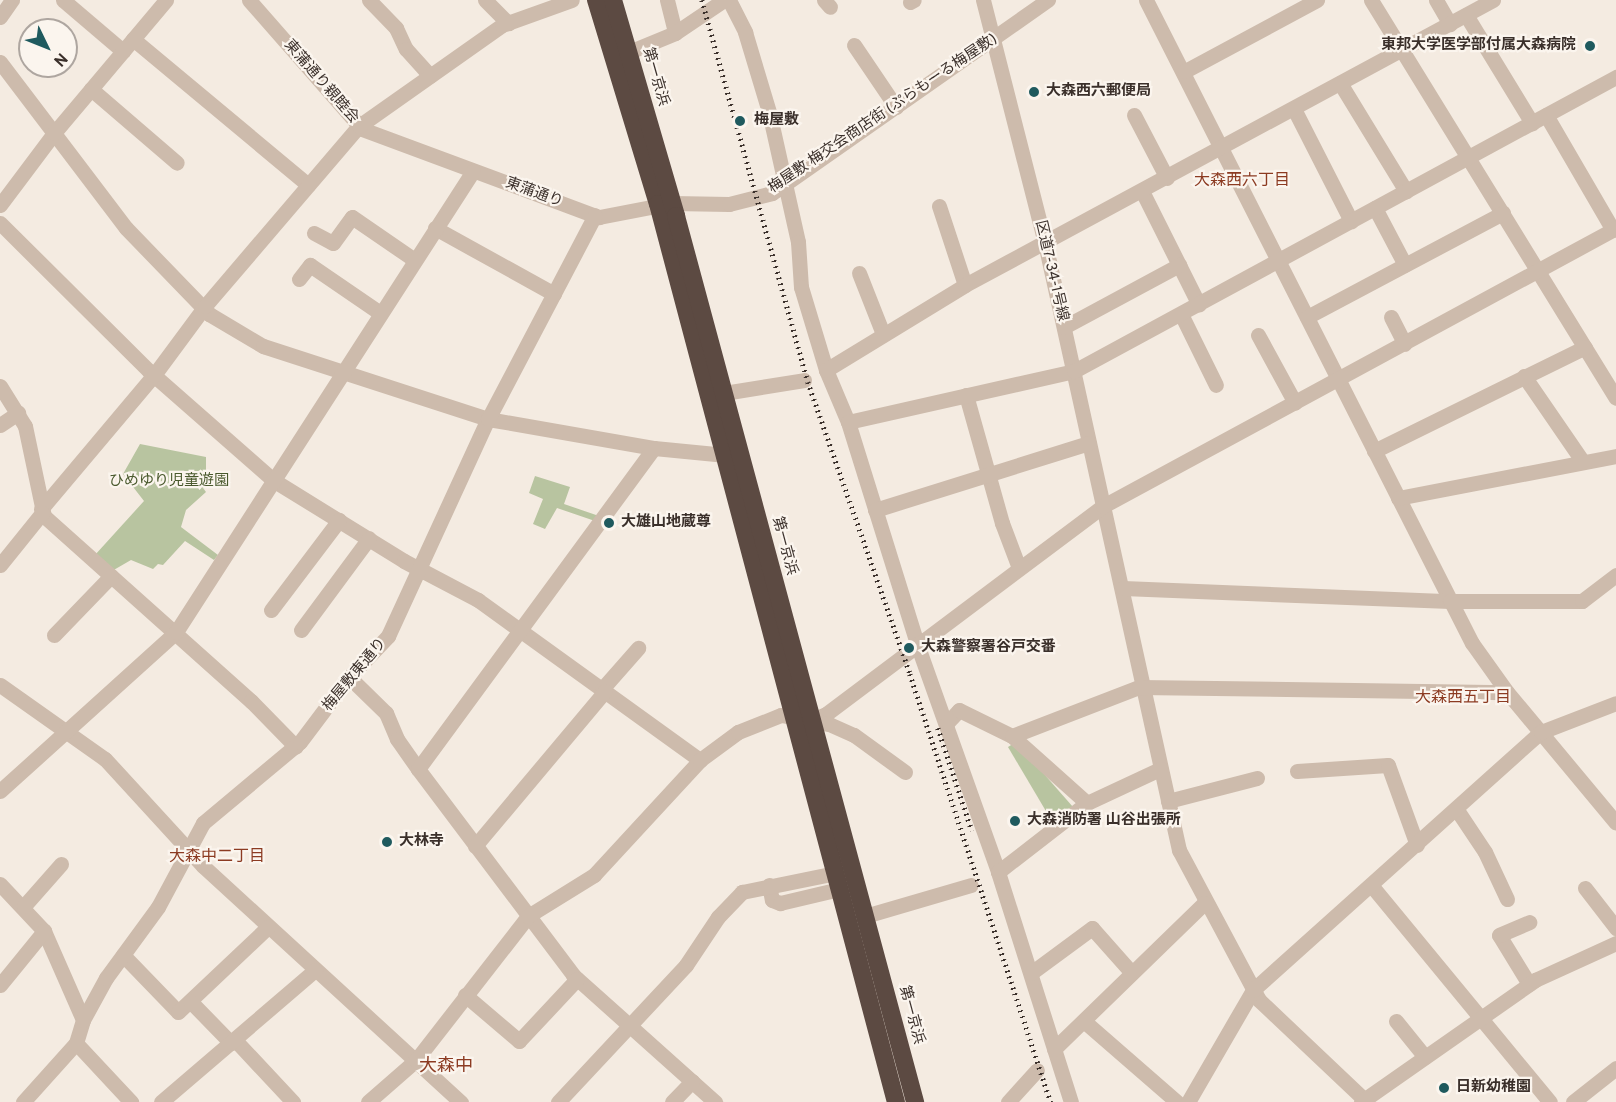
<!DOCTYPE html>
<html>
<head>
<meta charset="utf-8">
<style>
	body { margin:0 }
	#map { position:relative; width:1616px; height:1102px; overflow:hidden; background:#f4ebe1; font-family:Overpass,"Noto Sans JP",sans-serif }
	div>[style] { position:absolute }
	.green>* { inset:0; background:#b8c4a0 }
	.minor>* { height:15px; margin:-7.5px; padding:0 7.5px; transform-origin:7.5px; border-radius:7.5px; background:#cdbbac }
	.highway>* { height:18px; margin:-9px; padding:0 9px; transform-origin:9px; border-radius:9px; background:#5c4a42 }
	.rail>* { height:4.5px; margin-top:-2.25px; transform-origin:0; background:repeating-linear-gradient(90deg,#3b302b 0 1.5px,transparent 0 6px) }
	.dots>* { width:16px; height:16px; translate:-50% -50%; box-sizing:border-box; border:3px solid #fbf5ee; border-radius:50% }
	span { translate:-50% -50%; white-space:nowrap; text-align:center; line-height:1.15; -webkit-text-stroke:4.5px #fbf5ee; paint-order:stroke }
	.poi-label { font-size:15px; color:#3b302b; font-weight:700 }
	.right { translate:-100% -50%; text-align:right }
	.left { translate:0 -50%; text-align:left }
	.street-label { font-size:15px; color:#3b302b }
	.park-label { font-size:15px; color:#4a5a2e }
	.neighbourhood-label { font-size:16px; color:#8c3b22 }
	.quarter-label { font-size:18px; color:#8c3b22 }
	.north { position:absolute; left:18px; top:18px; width:60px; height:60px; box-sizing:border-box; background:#fbf5ee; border:2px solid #aea6a0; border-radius:50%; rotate:133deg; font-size:16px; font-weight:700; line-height:24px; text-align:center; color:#3b302b }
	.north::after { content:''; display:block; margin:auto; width:21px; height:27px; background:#1f5a5e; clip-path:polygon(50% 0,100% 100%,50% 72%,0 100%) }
</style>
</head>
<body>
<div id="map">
	<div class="green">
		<i style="clip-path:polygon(140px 444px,206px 457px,206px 471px,213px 479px,203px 488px,206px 492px,186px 510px,181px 527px,218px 555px,214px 560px,185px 541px,163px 565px,158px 564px,153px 569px,131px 560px,112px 571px,95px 555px,144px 501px,123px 474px)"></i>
		<i style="clip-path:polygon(535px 476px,570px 487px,564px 504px,599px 516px,595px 521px,557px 508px,545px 529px,533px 524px,543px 499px,529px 493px)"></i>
		<i style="clip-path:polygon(1016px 742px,1073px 807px,1053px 823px,1008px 747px)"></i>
	</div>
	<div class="minor">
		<i style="left:63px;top:0;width:79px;rotate:40.4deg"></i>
		<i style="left:249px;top:0;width:171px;rotate:48.8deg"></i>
		<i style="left:362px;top:129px;width:253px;rotate:20.4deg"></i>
		<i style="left:599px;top:217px;width:74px;rotate:-10.9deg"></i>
		<i style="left:672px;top:203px;width:57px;rotate:1deg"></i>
		<i style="left:729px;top:204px;width:44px;rotate:-14.3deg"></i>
		<i style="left:772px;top:193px;width:337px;rotate:-35deg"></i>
		<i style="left:369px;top:0;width:39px;rotate:46deg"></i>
		<i style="left:396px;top:28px;width:23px;rotate:65deg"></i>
		<i style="left:406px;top:49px;width:36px;rotate:48deg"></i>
		<i style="left:485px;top:0;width:33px;rotate:45deg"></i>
		<i style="left:667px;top:0;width:34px;rotate:76deg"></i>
		<i style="left:729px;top:0;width:36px;rotate:63deg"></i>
		<i style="left:745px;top:32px;width:84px;rotate:73.3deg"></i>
		<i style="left:769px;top:112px;width:133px;rotate:77.4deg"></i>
		<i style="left:798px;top:242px;width:45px;rotate:86.2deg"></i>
		<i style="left:801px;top:287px;width:87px;rotate:73.2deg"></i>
		<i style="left:826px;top:370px;width:56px;rotate:67.1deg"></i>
		<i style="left:848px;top:422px;width:232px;rotate:72.7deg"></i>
		<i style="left:917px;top:644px;width:242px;rotate:70.4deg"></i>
		<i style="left:998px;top:872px;width:241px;rotate:72.4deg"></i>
		<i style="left:824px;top:0;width:9px;rotate:49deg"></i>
		<i style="left:983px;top:0;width:251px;rotate:75.7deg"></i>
		<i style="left:1045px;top:243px;width:622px;rotate:77.55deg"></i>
		<i style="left:1179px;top:850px;width:170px;rotate:61.9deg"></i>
		<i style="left:1259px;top:1000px;width:149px;rotate:43.4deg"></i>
		<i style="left:1146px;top:0;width:721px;rotate:63.12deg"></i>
		<i style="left:1472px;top:643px;width:60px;rotate:54.5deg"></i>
		<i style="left:1507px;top:692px;width:170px;rotate:50.2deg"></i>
		<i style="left:1371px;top:0;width:467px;rotate:58.4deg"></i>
		<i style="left:1436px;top:0;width:28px;rotate:60deg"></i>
		<i style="left:910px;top:2px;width:4px;rotate:-27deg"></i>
		<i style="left:1466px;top:15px;width:127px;rotate:58.6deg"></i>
		<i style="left:0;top:17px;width:21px;rotate:-55deg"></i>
		<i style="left:133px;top:39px;width:228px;rotate:39.8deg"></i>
		<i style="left:854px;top:45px;width:75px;rotate:55.9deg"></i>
		<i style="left:629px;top:52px;width:50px;rotate:-22.4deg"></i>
		<i style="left:675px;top:33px;width:59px;rotate:-34deg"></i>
		<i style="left:0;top:62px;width:208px;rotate:52.8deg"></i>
		<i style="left:126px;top:228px;width:120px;rotate:46deg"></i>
		<i style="left:209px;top:314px;width:63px;rotate:30.7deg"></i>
		<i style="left:263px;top:346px;width:237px;rotate:18deg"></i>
		<i style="left:488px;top:419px;width:169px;rotate:9.9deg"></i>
		<i style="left:654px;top:448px;width:72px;rotate:5.6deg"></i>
		<i style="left:1185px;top:71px;width:150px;rotate:-28.3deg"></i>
		<i style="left:1340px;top:83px;width:127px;rotate:58.6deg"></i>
		<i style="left:91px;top:89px;width:113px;rotate:40.7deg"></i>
		<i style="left:1294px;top:109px;width:126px;rotate:63deg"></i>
		<i style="left:1134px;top:115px;width:71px;rotate:62.4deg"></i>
		<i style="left:1546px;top:115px;width:133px;rotate:59.8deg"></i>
		<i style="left:1142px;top:191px;width:127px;rotate:63.4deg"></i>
		<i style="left:0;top:205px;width:90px;rotate:-53.1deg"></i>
		<i style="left:54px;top:133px;width:174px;rotate:-49.9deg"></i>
		<i style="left:939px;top:206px;width:83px;rotate:71.8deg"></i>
		<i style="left:1375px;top:208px;width:64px;rotate:62.2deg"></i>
		<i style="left:0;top:223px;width:210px;rotate:44.8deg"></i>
		<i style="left:149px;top:371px;width:165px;rotate:41.3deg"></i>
		<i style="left:273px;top:480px;width:154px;rotate:31.7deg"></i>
		<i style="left:404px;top:561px;width:84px;rotate:27.8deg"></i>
		<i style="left:478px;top:600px;width:274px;rotate:35.8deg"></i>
		<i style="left:435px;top:228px;width:136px;rotate:29deg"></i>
		<i style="left:314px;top:233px;width:21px;rotate:28deg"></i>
		<i style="left:333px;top:243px;width:32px;rotate:-54deg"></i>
		<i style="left:352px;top:217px;width:74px;rotate:34.5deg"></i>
		<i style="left:859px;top:273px;width:66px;rotate:68.5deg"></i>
		<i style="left:299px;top:279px;width:18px;rotate:-52deg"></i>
		<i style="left:310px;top:265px;width:85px;rotate:34.4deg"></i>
		<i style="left:1181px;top:314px;width:79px;rotate:63.8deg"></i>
		<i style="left:1307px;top:317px;width:222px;rotate:-28deg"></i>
		<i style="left:1391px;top:317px;width:30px;rotate:63deg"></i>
		<i style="left:1064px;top:327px;width:131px;rotate:-28.3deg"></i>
		<i style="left:1258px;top:335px;width:77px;rotate:61.4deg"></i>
		<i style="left:826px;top:370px;width:163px;rotate:-31.4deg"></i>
		<i style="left:965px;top:285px;width:600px;rotate:-28.36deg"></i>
		<i style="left:1524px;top:376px;width:104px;rotate:55.5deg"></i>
		<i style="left:0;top:386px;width:47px;rotate:58deg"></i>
		<i style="left:25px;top:426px;width:92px;rotate:78.1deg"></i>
		<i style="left:44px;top:516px;width:278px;rotate:41.8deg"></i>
		<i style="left:251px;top:701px;width:64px;rotate:45.6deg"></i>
		<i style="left:724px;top:393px;width:81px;rotate:-9.2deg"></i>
		<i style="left:966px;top:395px;width:133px;rotate:74.3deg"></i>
		<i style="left:1002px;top:523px;width:48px;rotate:69.3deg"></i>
		<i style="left:848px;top:422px;width:232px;rotate:-12.7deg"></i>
		<i style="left:1074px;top:371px;width:617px;rotate:-28.48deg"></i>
		<i style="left:0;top:425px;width:22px;rotate:-34deg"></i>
		<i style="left:1374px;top:451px;width:235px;rotate:-26.2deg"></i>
		<i style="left:1398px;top:498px;width:222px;rotate:-10.9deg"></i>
		<i style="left:41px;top:509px;width:175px;rotate:-49.9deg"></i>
		<i style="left:154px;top:375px;width:86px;rotate:-53.5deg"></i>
		<i style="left:205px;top:306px;width:237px;rotate:-49.5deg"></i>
		<i style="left:359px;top:126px;width:175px;rotate:-35.2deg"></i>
		<i style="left:502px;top:25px;width:74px;rotate:-19.7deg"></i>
		<i style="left:875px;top:510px;width:224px;rotate:-17.4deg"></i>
		<i style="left:0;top:565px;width:67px;rotate:-51.1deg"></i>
		<i style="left:1123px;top:588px;width:327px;rotate:2.3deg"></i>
		<i style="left:1450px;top:601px;width:132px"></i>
		<i style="left:1582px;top:601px;width:43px;rotate:-37.4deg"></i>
		<i style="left:271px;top:610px;width:113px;rotate:-52.9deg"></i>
		<i style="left:301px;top:630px;width:114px;rotate:-53.5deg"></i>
		<i style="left:54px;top:635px;width:82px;rotate:-46deg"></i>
		<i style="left:349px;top:677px;width:52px;rotate:44.2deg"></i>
		<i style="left:386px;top:713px;width:28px;rotate:67deg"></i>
		<i style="left:397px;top:739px;width:37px;rotate:55deg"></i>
		<i style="left:418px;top:769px;width:258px;rotate:53deg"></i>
		<i style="left:573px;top:975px;width:191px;rotate:41.8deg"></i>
		<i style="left:0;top:685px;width:128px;rotate:35.2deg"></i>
		<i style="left:105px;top:759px;width:145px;rotate:47.5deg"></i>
		<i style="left:203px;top:866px;width:350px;rotate:42.5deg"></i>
		<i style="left:602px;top:689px;width:55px;rotate:-48.7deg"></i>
		<i style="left:812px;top:720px;width:15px;rotate:-23deg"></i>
		<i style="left:826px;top:714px;width:346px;rotate:-36.9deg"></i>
		<i style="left:1103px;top:506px;width:583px;rotate:-28.45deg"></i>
		<i style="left:946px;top:724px;width:19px;rotate:-47deg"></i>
		<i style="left:959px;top:710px;width:59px;rotate:26.1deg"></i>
		<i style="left:1012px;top:736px;width:101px;rotate:41.8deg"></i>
		<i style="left:1012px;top:736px;width:136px;rotate:-21.1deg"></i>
		<i style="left:1139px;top:687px;width:368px;rotate:0.8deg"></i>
		<i style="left:418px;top:769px;width:398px;rotate:-53.7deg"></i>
		<i style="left:1297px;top:771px;width:91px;rotate:-3.8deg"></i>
		<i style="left:1388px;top:765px;width:85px;rotate:70.1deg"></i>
		<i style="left:0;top:791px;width:237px;rotate:-42.1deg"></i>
		<i style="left:176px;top:632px;width:548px;rotate:-57.21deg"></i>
		<i style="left:1168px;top:801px;width:92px;rotate:-14.5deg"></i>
		<i style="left:1457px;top:810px;width:50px;rotate:56.3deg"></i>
		<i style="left:1485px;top:852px;width:52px;rotate:64.9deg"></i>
		<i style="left:475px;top:846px;width:202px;rotate:-50deg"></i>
		<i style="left:998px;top:872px;width:113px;rotate:-37.8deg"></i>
		<i style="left:1087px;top:803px;width:81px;rotate:-25deg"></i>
		<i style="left:0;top:884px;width:64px;rotate:46.9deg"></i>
		<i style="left:44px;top:931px;width:97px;rotate:66.3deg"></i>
		<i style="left:769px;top:885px;width:15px;rotate:79deg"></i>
		<i style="left:772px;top:900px;width:9px;rotate:21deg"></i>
		<i style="left:780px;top:903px;width:61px;rotate:-13.3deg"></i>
		<i style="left:1371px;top:885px;width:281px;rotate:50.5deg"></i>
		<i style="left:1585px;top:888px;width:51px;rotate:52.2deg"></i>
		<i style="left:24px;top:906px;width:56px;rotate:-48.6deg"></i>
		<i style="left:865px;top:916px;width:110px;rotate:-16.3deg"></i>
		<i style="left:123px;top:955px;width:79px;rotate:46deg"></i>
		<i style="left:178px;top:1012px;width:124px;rotate:-43.4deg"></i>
		<i style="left:1031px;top:973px;width:76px;rotate:-36.4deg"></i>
		<i style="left:1092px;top:928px;width:60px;rotate:48.4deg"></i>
		<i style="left:1529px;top:984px;width:57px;rotate:-121.5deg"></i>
		<i style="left:1499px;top:935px;width:33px;rotate:-23deg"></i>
		<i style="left:0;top:985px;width:70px;rotate:-50.8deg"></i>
		<i style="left:465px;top:995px;width:71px;rotate:40.4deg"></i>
		<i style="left:519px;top:1041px;width:85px;rotate:-46.9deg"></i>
		<i style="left:190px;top:1001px;width:59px;rotate:45.7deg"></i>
		<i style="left:1396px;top:1021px;width:46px;rotate:51.1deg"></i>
		<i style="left:1085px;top:1022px;width:122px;rotate:41deg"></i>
		<i style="left:235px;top:1040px;width:85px;rotate:46.9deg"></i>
		<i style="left:76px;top:1043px;width:81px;rotate:47deg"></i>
		<i style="left:1054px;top:1049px;width:209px;rotate:-44.2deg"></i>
		<i style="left:23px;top:1102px;width:79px;rotate:-48.1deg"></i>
		<i style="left:76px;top:1043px;width:24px;rotate:-73deg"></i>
		<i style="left:83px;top:1020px;width:48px;rotate:-61.3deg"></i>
		<i style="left:106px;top:978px;width:88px;rotate:-53.8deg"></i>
		<i style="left:158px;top:907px;width:95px;rotate:-61.8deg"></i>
		<i style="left:203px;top:823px;width:126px;rotate:-39.9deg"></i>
		<i style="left:300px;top:742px;width:81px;rotate:-53deg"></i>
		<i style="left:349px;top:677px;width:57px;rotate:-46.4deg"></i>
		<i style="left:388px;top:636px;width:239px;rotate:-65.3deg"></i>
		<i style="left:488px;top:419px;width:230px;rotate:-62.3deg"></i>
		<i style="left:161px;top:1102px;width:203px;rotate:-40.6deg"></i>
		<i style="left:368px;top:1102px;width:64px;rotate:-41.2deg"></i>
		<i style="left:416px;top:1060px;width:182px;rotate:-52.1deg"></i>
		<i style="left:528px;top:916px;width:78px;rotate:-31.8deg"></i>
		<i style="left:594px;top:875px;width:156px;rotate:-47.3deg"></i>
		<i style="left:700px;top:760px;width:47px;rotate:-36.4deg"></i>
		<i style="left:738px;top:732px;width:46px;rotate:-21.6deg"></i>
		<i style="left:781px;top:715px;width:49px;rotate:10.6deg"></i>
		<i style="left:829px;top:724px;width:27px;rotate:24deg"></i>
		<i style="left:854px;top:735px;width:63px;rotate:36deg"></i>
		<i style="left:558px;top:1102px;width:187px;rotate:-46.9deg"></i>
		<i style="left:686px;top:965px;width:58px;rotate:-56.3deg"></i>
		<i style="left:718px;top:917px;width:35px;rotate:-46deg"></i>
		<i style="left:742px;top:892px;width:95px;rotate:-11.5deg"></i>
		<i style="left:672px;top:1102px;width:29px;rotate:-46deg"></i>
		<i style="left:1008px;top:1102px;width:43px;rotate:-47.8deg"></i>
		<i style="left:1188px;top:1102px;width:129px;rotate:-59.9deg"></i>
		<i style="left:1253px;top:990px;width:387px;rotate:-41.9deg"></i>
		<i style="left:1541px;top:732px;width:80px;rotate:-21.1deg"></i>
		<i style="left:1361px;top:1102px;width:213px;rotate:-35deg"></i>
		<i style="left:1535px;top:980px;width:89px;rotate:-24.6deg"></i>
		<i style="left:1573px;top:1102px;width:55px;rotate:-38.3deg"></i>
	</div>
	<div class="highway">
		<i style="left:596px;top:0;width:213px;rotate:73.1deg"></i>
		<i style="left:658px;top:204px;width:929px;rotate:75.16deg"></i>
		<i style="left:613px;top:0;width:225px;rotate:73.7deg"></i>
		<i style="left:676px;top:216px;width:918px;rotate:74.9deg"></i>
	</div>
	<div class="rail">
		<i style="left:702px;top:0;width:396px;rotate:74.5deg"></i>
		<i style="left:808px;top:382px;width:309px;rotate:70.7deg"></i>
		<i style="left:910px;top:674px;width:451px;rotate:71.8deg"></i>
		<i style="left:938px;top:728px;width:108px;rotate:71.7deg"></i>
	</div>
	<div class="dots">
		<i style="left:1590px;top:46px;background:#1f5a5e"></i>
		<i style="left:1034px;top:92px;background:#1f5a5e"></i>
		<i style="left:740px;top:121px;background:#1f5a5e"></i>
		<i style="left:609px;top:523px;background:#1f5a5e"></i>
		<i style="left:909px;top:648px;background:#1f5a5e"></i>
		<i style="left:1015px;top:821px;background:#1f5a5e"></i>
		<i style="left:387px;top:842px;background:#1f5a5e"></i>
		<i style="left:1444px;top:1088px;background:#1f5a5e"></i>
	</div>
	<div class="poi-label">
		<span class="right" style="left:1576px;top:46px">東邦大学医学部付属大森病院</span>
		<span class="left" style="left:1046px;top:92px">大森西六郵便局</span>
		<span class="left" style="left:754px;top:121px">梅屋敷</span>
		<span class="left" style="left:621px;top:523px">大雄山地蔵尊</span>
		<span class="left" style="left:921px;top:648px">大森警察署谷戸交番</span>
		<span class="left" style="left:1027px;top:821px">大森消防署 山谷出張所</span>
		<span class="left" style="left:399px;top:842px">大林寺</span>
		<span class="left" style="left:1456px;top:1088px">日新幼稚園</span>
	</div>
	<div class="street-label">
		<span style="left:655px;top:77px;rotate:74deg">第一京浜</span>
		<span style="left:321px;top:82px;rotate:49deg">東蒲通り親睦会</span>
		<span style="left:883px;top:114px;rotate:-34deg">梅屋敷 梅交会商店街 (ぷらもーる梅屋敷)</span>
		<span style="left:534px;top:193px;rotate:20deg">東蒲通り</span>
		<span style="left:1051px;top:271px;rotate:77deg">区道7-34-1号線</span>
		<span style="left:784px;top:546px;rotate:75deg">第一京浜</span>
		<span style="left:355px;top:675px;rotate:-50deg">梅屋敷東通り</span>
		<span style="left:911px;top:1015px;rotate:75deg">第一京浜</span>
	</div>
	<div class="park-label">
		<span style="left:169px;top:482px">ひめゆり児童遊園</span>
	</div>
	<div class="neighbourhood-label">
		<span style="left:1242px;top:181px">大森西六丁目</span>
		<span style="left:1463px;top:698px">大森西五丁目</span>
		<span style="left:217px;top:857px">大森中二丁目</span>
	</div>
	<div class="quarter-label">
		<span style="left:446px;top:1067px">大森中</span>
	</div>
	<div class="north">N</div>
</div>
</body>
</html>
